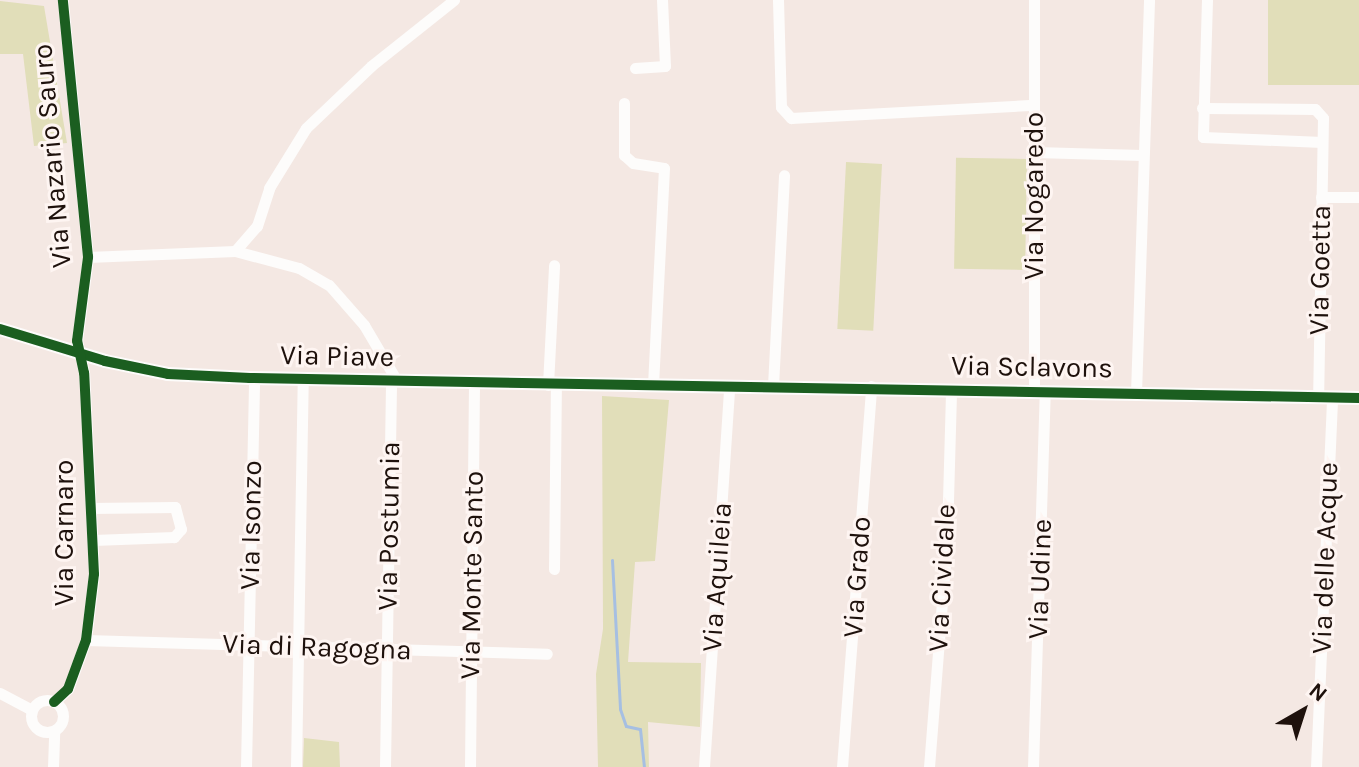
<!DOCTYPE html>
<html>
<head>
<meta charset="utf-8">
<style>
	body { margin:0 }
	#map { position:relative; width:1359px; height:767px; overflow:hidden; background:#f4e8e3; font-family:Karla,sans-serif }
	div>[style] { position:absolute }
	.green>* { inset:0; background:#e1deb9; transform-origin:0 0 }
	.stream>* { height:3px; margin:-1.5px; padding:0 1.5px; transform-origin:1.5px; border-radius:1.5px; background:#a6bfe2 }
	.minor>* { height:11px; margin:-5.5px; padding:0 5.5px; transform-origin:5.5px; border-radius:5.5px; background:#fdfcfb }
	.minor>.ring { margin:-5.5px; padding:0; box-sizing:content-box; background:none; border:11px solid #fdfcfb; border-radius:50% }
	.tertiary>* { height:14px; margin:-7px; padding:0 7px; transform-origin:7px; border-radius:7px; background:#fdfcfb }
	.cycleway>* { height:10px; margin:-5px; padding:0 5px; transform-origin:5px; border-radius:5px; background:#1b5e20 }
	span { translate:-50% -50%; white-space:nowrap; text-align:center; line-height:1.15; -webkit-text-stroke:6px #fef5f2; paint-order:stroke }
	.street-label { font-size:28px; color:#1e110c }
	.north { position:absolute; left:1263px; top:671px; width:80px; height:80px; -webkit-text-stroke:6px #fef5f2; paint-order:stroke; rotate:39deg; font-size:22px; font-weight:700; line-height:32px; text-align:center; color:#1e110c }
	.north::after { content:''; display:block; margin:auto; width:28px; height:36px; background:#1e110c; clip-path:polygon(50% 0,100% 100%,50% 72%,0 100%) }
</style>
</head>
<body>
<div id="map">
	<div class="green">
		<i style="left:1268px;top:0;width:91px;height:85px"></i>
		<i style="clip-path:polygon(0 1px,44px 6px,67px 143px,34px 146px,23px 54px,0 54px)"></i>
		<i style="left:1027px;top:159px;width:111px;height:71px;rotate:91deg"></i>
		<i style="left:882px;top:164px;width:167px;height:36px;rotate:93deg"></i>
		<i style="clip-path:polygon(602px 396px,669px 400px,655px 561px,635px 562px,628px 662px,701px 663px,700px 727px,648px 722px,649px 767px,598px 767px,596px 674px,603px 629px)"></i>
		<i style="clip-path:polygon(304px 738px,339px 742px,340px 767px,303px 767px)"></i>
	</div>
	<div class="stream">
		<i style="left:612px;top:560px;width:149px;rotate:86.9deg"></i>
		<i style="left:620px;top:709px;width:18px;rotate:71deg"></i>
		<i style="left:626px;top:726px;width:14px;rotate:12deg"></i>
		<i style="left:640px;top:729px;width:38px;rotate:84deg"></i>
	</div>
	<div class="minor">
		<i style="left:778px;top:0;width:107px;rotate:88.4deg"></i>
		<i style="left:781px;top:107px;width:15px;rotate:48deg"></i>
		<i style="left:791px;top:118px;width:243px;rotate:-3.1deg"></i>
		<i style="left:1034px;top:0;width:391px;rotate:90deg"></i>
		<i style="left:1207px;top:0;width:137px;rotate:91.7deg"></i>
		<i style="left:1203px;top:137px;width:119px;rotate:2.4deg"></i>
		<i style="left:635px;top:68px;width:30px;rotate:-4deg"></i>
		<i style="left:665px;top:66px;width:66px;rotate:-92.6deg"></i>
		<i style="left:624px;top:103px;width:52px;rotate:90deg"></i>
		<i style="left:624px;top:155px;width:12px;rotate:42deg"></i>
		<i style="left:633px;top:163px;width:31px;rotate:9deg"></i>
		<i style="left:664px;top:168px;width:216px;rotate:92.9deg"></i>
		<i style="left:1202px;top:108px;width:113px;rotate:0.5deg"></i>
		<i style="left:1315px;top:109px;width:12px;rotate:48deg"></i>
		<i style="left:1323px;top:118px;width:279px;rotate:91deg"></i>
		<i style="left:1035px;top:152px;width:107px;rotate:1.6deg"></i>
		<i style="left:1321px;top:197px;width:38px"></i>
		<i style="left:235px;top:251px;width:33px;rotate:-49deg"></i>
		<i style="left:257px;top:226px;width:40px;rotate:-72deg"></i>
		<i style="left:269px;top:188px;width:70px;rotate:-58.3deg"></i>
		<i style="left:306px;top:128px;width:90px;rotate:-43.6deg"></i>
		<i style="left:371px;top:66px;width:106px;rotate:-38.5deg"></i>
		<i style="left:88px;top:257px;width:147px;rotate:-2.3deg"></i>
		<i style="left:235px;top:251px;width:66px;rotate:14.9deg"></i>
		<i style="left:299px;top:268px;width:34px;rotate:30deg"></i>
		<i style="left:329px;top:285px;width:53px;rotate:48.8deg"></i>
		<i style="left:364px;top:325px;width:65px;rotate:59.5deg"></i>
		<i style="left:548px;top:385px;width:120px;rotate:-87.1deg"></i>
		<i style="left:773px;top:386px;width:211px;rotate:-87deg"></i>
		<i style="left:1136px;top:393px;width:393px;rotate:-88.1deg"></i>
		<i style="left:91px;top:508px;width:84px;rotate:-0.7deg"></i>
		<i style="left:175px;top:507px;width:23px;rotate:75deg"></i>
		<i style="left:181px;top:529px;width:11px;rotate:131deg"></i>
		<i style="left:174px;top:537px;width:81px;rotate:177.9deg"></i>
		<i style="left:554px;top:569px;width:184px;rotate:-89.4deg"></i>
		<i style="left:86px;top:640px;width:461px;rotate:1.7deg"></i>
		<i style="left:0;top:693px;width:36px;rotate:28deg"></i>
		<i class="ring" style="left:31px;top:700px;width:21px;height:21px"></i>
		<i style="left:54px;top:702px;width:19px;rotate:-43deg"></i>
		<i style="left:68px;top:689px;width:52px;rotate:-69.8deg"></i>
		<i style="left:86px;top:640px;width:66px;rotate:-83.1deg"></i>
		<i style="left:94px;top:574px;width:201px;rotate:-92.8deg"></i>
		<i style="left:84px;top:373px;width:33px;rotate:-102deg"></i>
		<i style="left:77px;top:341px;width:85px;rotate:-82.5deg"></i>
		<i style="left:88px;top:257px;width:258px;rotate:-95.6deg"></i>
		<i style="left:53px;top:767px;width:36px;rotate:-88deg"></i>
		<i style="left:246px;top:767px;width:389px;rotate:-88.8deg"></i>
		<i style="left:296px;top:767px;width:388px;rotate:-89deg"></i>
		<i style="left:385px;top:767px;width:386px;rotate:-89.1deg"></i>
		<i style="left:470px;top:767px;width:384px;rotate:-89.4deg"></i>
		<i style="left:704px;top:767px;width:382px;rotate:-86.2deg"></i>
		<i style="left:842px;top:767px;width:382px;rotate:-85.6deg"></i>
		<i style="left:929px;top:767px;width:232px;rotate:-85.5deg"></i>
		<i style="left:947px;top:536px;width:146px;rotate:-88.4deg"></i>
		<i style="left:1033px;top:767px;width:376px;rotate:-88.2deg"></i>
		<i style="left:1316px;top:767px;width:370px;rotate:-87.5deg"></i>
	</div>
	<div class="tertiary">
		<i style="left:0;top:329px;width:110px;rotate:16.9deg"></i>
		<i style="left:105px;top:361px;width:64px;rotate:11.7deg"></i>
		<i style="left:168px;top:374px;width:82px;rotate:2.8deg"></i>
		<i style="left:250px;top:378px;width:1109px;rotate:1.03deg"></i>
	</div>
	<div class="cycleway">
		<i style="left:0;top:329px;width:110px;rotate:16.9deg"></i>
		<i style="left:105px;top:361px;width:64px;rotate:11.7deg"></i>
		<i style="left:168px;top:374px;width:82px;rotate:2.8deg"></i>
		<i style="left:250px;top:378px;width:1109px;rotate:1.03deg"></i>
		<i style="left:54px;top:702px;width:19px;rotate:-43deg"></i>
		<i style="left:68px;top:689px;width:52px;rotate:-69.8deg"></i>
		<i style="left:86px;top:640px;width:66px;rotate:-83.1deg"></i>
		<i style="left:94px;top:574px;width:201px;rotate:-92.8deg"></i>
		<i style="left:84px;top:373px;width:33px;rotate:-102deg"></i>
		<i style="left:77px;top:341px;width:85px;rotate:-82.5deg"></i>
		<i style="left:88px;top:257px;width:258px;rotate:-95.6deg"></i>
	</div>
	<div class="street-label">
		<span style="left:52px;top:156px;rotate:-95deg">Via Nazario Sauro</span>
		<span style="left:1034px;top:196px;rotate:-90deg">Via Nogaredo</span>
		<span style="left:1320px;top:270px;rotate:-89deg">Via Goetta</span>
		<span style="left:337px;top:356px;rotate:1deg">Via Piave</span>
		<span style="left:1032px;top:367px;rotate:1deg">Via Sclavons</span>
		<span style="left:251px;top:525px;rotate:-89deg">Via Isonzo</span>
		<span style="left:389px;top:526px;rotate:-89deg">Via Postumia</span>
		<span style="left:64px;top:533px;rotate:-90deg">Via Carnaro</span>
		<span style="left:1325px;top:558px;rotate:-88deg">Via delle Acque</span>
		<span style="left:472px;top:575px;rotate:-89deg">Via Monte Santo</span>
		<span style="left:717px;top:577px;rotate:-86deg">Via Aquileia</span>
		<span style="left:857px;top:577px;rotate:-86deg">Via Grado</span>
		<span style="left:942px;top:578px;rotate:-87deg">Via Cividale</span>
		<span style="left:1040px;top:579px;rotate:-88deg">Via Udine</span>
		<span style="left:317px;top:647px;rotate:2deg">Via di Ragogna</span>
	</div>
	<div class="north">N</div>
</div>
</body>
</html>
